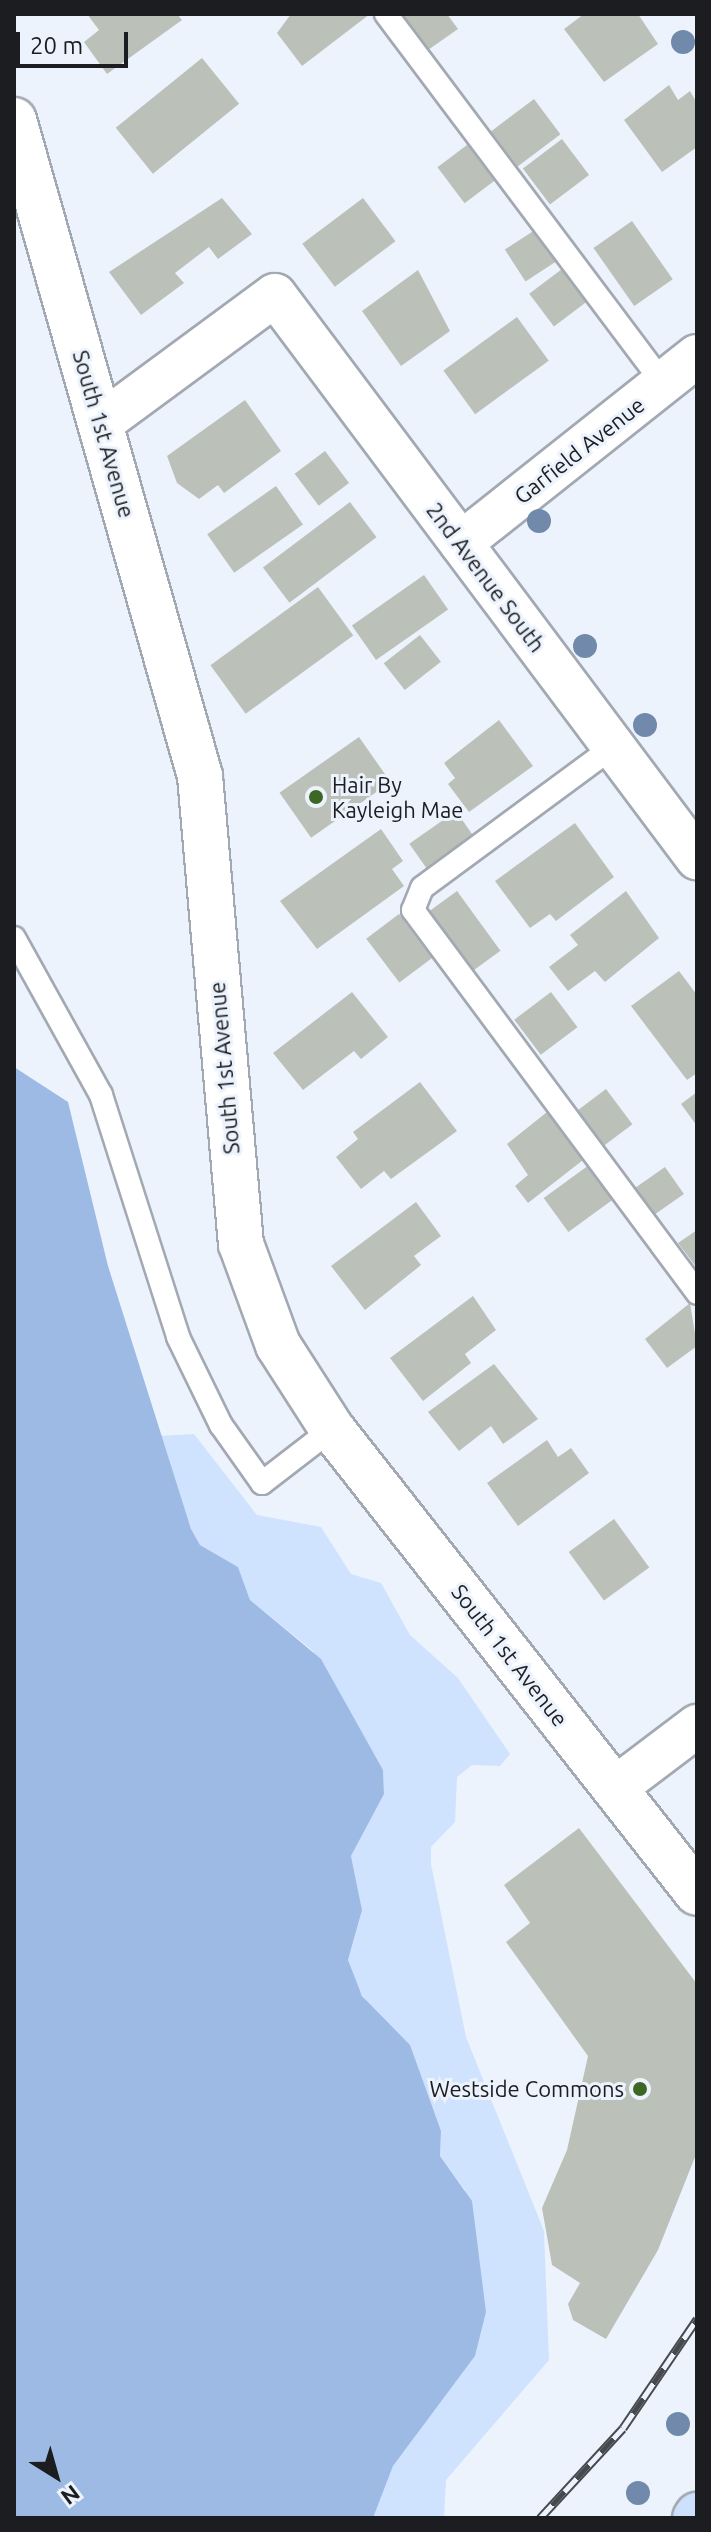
<!DOCTYPE html>
<html>
<head>
<meta charset="utf-8">
<style>
	body { margin:0 }
	#map { position:relative; width:711px; height:2532px; overflow:hidden; background:#ecf3fd; font-family:Ubuntu,sans-serif }
	div>[style] { position:absolute }
	.green>* { inset:0; background:#d0e3fe }
	.water>* { inset:0; background:#9cbae4 }
	.building>* { inset:0; background:#bbc1b8; transform-origin:0 0 }
	.roads { filter:drop-shadow(2px 0 #a3a9b2) drop-shadow(-2px 0 #a3a9b2) drop-shadow(0 2px #a3a9b2) drop-shadow(0 -2px #a3a9b2) }
	.service>* { height:22px; margin:-11px; padding:0 11px; transform-origin:11px; border-radius:11px; background:#fff }
	.minor>* { height:42px; margin:-21px; padding:0 21px; transform-origin:21px; border-radius:21px; background:#fff }
	.tertiary>* { height:44px; margin:-22px; padding:0 22px; transform-origin:22px; border-radius:22px; background:#fff }
	.primary>* { height:44px; margin:-22px; padding:0 22px; transform-origin:22px; border-radius:22px; background:#cee1fc }
	.rail>* { height:9px; margin-top:-4.5px; transform-origin:0; background:repeating-linear-gradient(90deg,#ecf3fd 0 18px,#46494e 0 36px); box-sizing:border-box; border-block:2px solid #46494e }
	.trees>* { width:24px; height:24px; margin:-12px; border-radius:50%; background:#7189aa }
	.dots>* { width:22px; height:22px; translate:-50% -50%; box-sizing:border-box; border:4px solid #ecf3fd; border-radius:50% }
	span { translate:-50% -50%; white-space:nowrap; text-align:center; line-height:1.15; -webkit-text-stroke:6px #ecf3fd; paint-order:stroke }
	.street-label { font-size:22px; color:#1b1d20 }
	.poi-label { font-size:22px; color:#1b1d20 }
	.left { translate:0 -50%; text-align:left }
	.right { translate:-100% -50%; text-align:right }
	.frame { position:absolute; inset:0; border:16px solid #1b1d20; pointer-events:none }
	.north { position:absolute; left:16px; top:2436px; width:80px; height:80px; -webkit-text-stroke:6px #ecf3fd; paint-order:stroke; rotate:143deg; font-size:22px; font-weight:700; line-height:32px; text-align:center; color:#1b1d20 }
	.north::after { content:''; display:block; margin:auto; width:28px; height:36px; background:#1b1d20; clip-path:polygon(50% 0,100% 100%,50% 72%,0 100%) }
	.scale { position:absolute; left:16px; top:32px; width:112px; height:36px; box-sizing:border-box; border:4px solid #1b1d20; border-top:0; padding-left:10px; font-size:24px; line-height:28px; white-space:nowrap; color:#1b1d20; -webkit-text-stroke:6px #ecf3fd; paint-order:stroke }
</style>
</head>
<body>
<div id="map">
	<div class="green">
		<i style="clip-path:polygon(194px 1434px,257px 1515px,321px 1527px,351px 1574px,381px 1583px,410px 1635px,458px 1678px,510px 1754px,500px 1766px,472px 1765px,457px 1777px,455px 1822px,431px 1847px,431px 1864px,466px 2037px,544px 2231px,549px 2360px,446px 2480px,444px 2518px,373px 2518px,393px 2466px,475px 2356px,486px 2312px,465px 2190px,440px 2156px,441px 2131px,425px 2092px,354px 1982px,348px 1960px,362px 1910px,351px 1856px,384px 1794px,383px 1770px,313px 1651px,250px 1600px,238px 1567px,200px 1545px,191px 1529px,159px 1436px)"></i>
	</div>
	<div class="water">
		<i style="clip-path:polygon(14px 1067px,68px 1102px,108px 1266px,191px 1529px,200px 1545px,238px 1567px,250px 1600px,321px 1659px,383px 1770px,384px 1794px,351px 1856px,362px 1910px,348px 1960px,362px 1996px,410px 2045px,441px 2131px,440px 2156px,472px 2201px,486px 2312px,475px 2356px,393px 2466px,373px 2518px,14px 2518px)"></i>
	</div>
	<div class="building">
		<i style="clip-path:polygon(87px 14px,177px 14px,182px 20px,107px 74px,84px 42px,99px 30px)"></i>
		<i style="clip-path:polygon(291px 14px,370px 14px,302px 66px,277px 33px)"></i>
		<i style="clip-path:polygon(400px 14px,447px 14px,458px 29px,428px 50px)"></i>
		<i style="clip-path:polygon(584px 14px,638px 14px,658px 44px,604px 82px,564px 29px)"></i>
		<i style="left:202px;top:58px;width:59px;height:111px;rotate:51deg"></i>
		<i style="clip-path:polygon(669px 85px,678px 100px,690px 91px,697px 103px,697px 147px,662px 172px,624px 120px)"></i>
		<i style="left:534px;top:99px;width:44px;height:54px;rotate:53deg"></i>
		<i style="left:562px;top:139px;width:45px;height:49px;rotate:53deg"></i>
		<i style="left:471px;top:142px;width:45px;height:42px;rotate:53deg"></i>
		<i style="clip-path:polygon(222px 198px,252px 234px,218px 259px,209px 247px,175px 273px,184px 283px,141px 315px,109px 272px)"></i>
		<i style="left:363px;top:198px;width:54px;height:76px;rotate:53deg"></i>
		<i style="left:632px;top:221px;width:71px;height:47px;rotate:55deg"></i>
		<i style="left:535px;top:230px;width:38px;height:36px;rotate:57deg"></i>
		<i style="left:562px;top:269px;width:41px;height:41px;rotate:53deg"></i>
		<i style="clip-path:polygon(418px 270px,450px 331px,401px 366px,362px 311px)"></i>
		<i style="left:517px;top:317px;width:54px;height:91px;rotate:54deg"></i>
		<i style="clip-path:polygon(245px 400px,281px 451px,224px 493px,218px 485px,199px 499px,177px 483px,167px 456px)"></i>
		<i style="left:325px;top:451px;width:40px;height:38px;rotate:53deg"></i>
		<i style="left:276px;top:486px;width:47px;height:84px;rotate:55deg"></i>
		<i style="left:350px;top:502px;width:44px;height:109px;rotate:53deg"></i>
		<i style="left:424px;top:575px;width:42px;height:88px;rotate:55deg"></i>
		<i style="left:318px;top:587px;width:60px;height:133px;rotate:54deg"></i>
		<i style="left:420px;top:635px;width:34px;height:46px;rotate:52deg"></i>
		<i style="clip-path:polygon(499px 720px,533px 766px,469px 812px,448px 784px,455px 778px,444px 763px)"></i>
		<i style="left:359px;top:737px;width:55px;height:97px;rotate:55deg"></i>
		<i style="left:456px;top:811px;width:38px;height:57px;rotate:55deg"></i>
		<i style="clip-path:polygon(575px 823px,614px 877px,556px 921px,550px 914px,530px 928px,495px 881px)"></i>
		<i style="clip-path:polygon(381px 829px,403px 861px,392px 869px,404px 886px,317px 949px,280px 901px)"></i>
		<i style="left:457px;top:891px;width:74px;height:37px;rotate:54deg"></i>
		<i style="clip-path:polygon(626px 891px,659px 938px,605px 982px,595px 971px,568px 991px,549px 967px,578px 945px,570px 935px)"></i>
		<i style="left:399px;top:914px;width:55px;height:41px;rotate:53deg"></i>
		<i style="clip-path:polygon(679px 971px,697px 995px,697px 1073px,687px 1080px,631px 1006px)"></i>
		<i style="clip-path:polygon(352px 992px,388px 1037px,361px 1059px,354px 1051px,303px 1090px,273px 1053px)"></i>
		<i style="left:551px;top:992px;width:44px;height:46px;rotate:53deg"></i>
		<i style="clip-path:polygon(420px 1082px,457px 1131px,391px 1179px,384px 1171px,361px 1189px,336px 1157px,358px 1139px,353px 1132px)"></i>
		<i style="left:606px;top:1089px;width:44px;height:37px;rotate:53deg"></i>
		<i style="clip-path:polygon(697px 1092px,697px 1126px,681px 1104px)"></i>
		<i style="clip-path:polygon(547px 1112px,583px 1160px,528px 1203px,515px 1186px,528px 1175px,507px 1144px)"></i>
		<i style="left:589px;top:1165px;width:42px;height:56px;rotate:54deg"></i>
		<i style="left:665px;top:1167px;width:33px;height:38px;rotate:55deg"></i>
		<i style="clip-path:polygon(416px 1202px,441px 1236px,414px 1256px,421px 1265px,365px 1310px,331px 1266px)"></i>
		<i style="clip-path:polygon(697px 1230px,697px 1268px,678px 1243px)"></i>
		<i style="clip-path:polygon(473px 1296px,496px 1330px,465px 1354px,471px 1363px,423px 1401px,390px 1358px)"></i>
		<i style="clip-path:polygon(690px 1303px,697px 1346px,667px 1368px,645px 1339px)"></i>
		<i style="clip-path:polygon(494px 1364px,538px 1419px,503px 1444px,491px 1426px,459px 1451px,428px 1412px)"></i>
		<i style="clip-path:polygon(547px 1440px,558px 1457px,571px 1448px,589px 1473px,518px 1526px,487px 1483px)"></i>
		<i style="left:614px;top:1519px;width:60px;height:56px;rotate:54deg"></i>
		<i style="clip-path:polygon(579px 1828px,697px 1984px,697px 2152px,658px 2250px,606px 2339px,573px 2320px,568px 2304px,580px 2283px,552px 2265px,542px 2208px,567px 2150px,588px 2056px,506px 1942px,530px 1923px,504px 1885px)"></i>
	</div>
	<div class="roads">
		<div class="service">
			<i style="left:386px;top:14px;width:463px;rotate:53.1deg"></i>
			<i style="left:613px;top:747px;width:237px;rotate:143.6deg"></i>
			<i style="left:422px;top:888px;width:24px;rotate:112deg"></i>
			<i style="left:413px;top:910px;width:477px;rotate:53.4deg"></i>
			<i style="left:14px;top:938px;width:179px;rotate:61deg"></i>
			<i style="left:101px;top:1095px;width:254px;rotate:72.3deg"></i>
			<i style="left:178px;top:1337px;width:98px;rotate:64deg"></i>
			<i style="left:221px;top:1425px;width:71px;rotate:54.7deg"></i>
			<i style="left:262px;top:1483px;width:88px;rotate:-37.6deg"></i>
		</div>
		<div class="minor">
			<i style="left:100px;top:424px;width:217px;rotate:-36.4deg"></i>
			<i style="left:275px;top:295px;width:704px;rotate:53.15deg"></i>
			<i style="left:461px;top:543px;width:301px;rotate:-38.4deg"></i>
			<i style="left:615px;top:1788px;width:103px;rotate:-37.1deg"></i>
		</div>
		<div class="tertiary">
			<i style="left:14px;top:120px;width:682px;rotate:74.17deg"></i>
			<i style="left:200px;top:776px;width:470px;rotate:85deg"></i>
			<i style="left:241px;top:1244px;width:108px;rotate:69.9deg"></i>
			<i style="left:278px;top:1345px;width:100px;rotate:57.3deg"></i>
			<i style="left:332px;top:1429px;width:590px;rotate:51.81deg"></i>
		</div>
		<div class="primary">
			<i style="left:695px;top:2518px;width:4px;rotate:-56deg"></i>
		</div>
	</div>
	<div class="rail">
		<i style="left:540px;top:2518px;width:122px;rotate:-47.3deg"></i>
		<i style="left:623px;top:2428px;width:132px;rotate:-55.8deg"></i>
	</div>
	<div class="trees">
		<i style="left:683px;top:42px"></i>
		<i style="left:539px;top:521px"></i>
		<i style="left:585px;top:646px"></i>
		<i style="left:645px;top:725px"></i>
		<i style="left:678px;top:2424px"></i>
		<i style="left:638px;top:2493px"></i>
	</div>
	<div class="dots">
		<i style="left:316px;top:797px;background:#3d6724"></i>
		<i style="left:640px;top:2089px;background:#3d6724"></i>
	</div>
	<div class="street-label">
		<span style="left:104px;top:434px;rotate:74deg">South 1st Avenue</span>
		<span style="left:579px;top:450px;rotate:-38deg">Garfield Avenue</span>
		<span style="left:486px;top:577px;rotate:53deg">2nd Avenue South</span>
		<span style="left:224px;top:1068px;rotate:-95deg">South 1st Avenue</span>
		<span style="left:510px;top:1655px;rotate:52deg">South 1st Avenue</span>
	</div>
	<div class="poi-label">
		<span class="left" style="left:332px;top:797px">Hair By<br>Kayleigh Mae</span>
		<span class="right" style="left:624px;top:2089px">Westside Commons</span>
	</div>
	<div class="frame"></div>
	<div class="north">N</div>
	<div class="scale">20 m</div>
</div>
</body>
</html>
